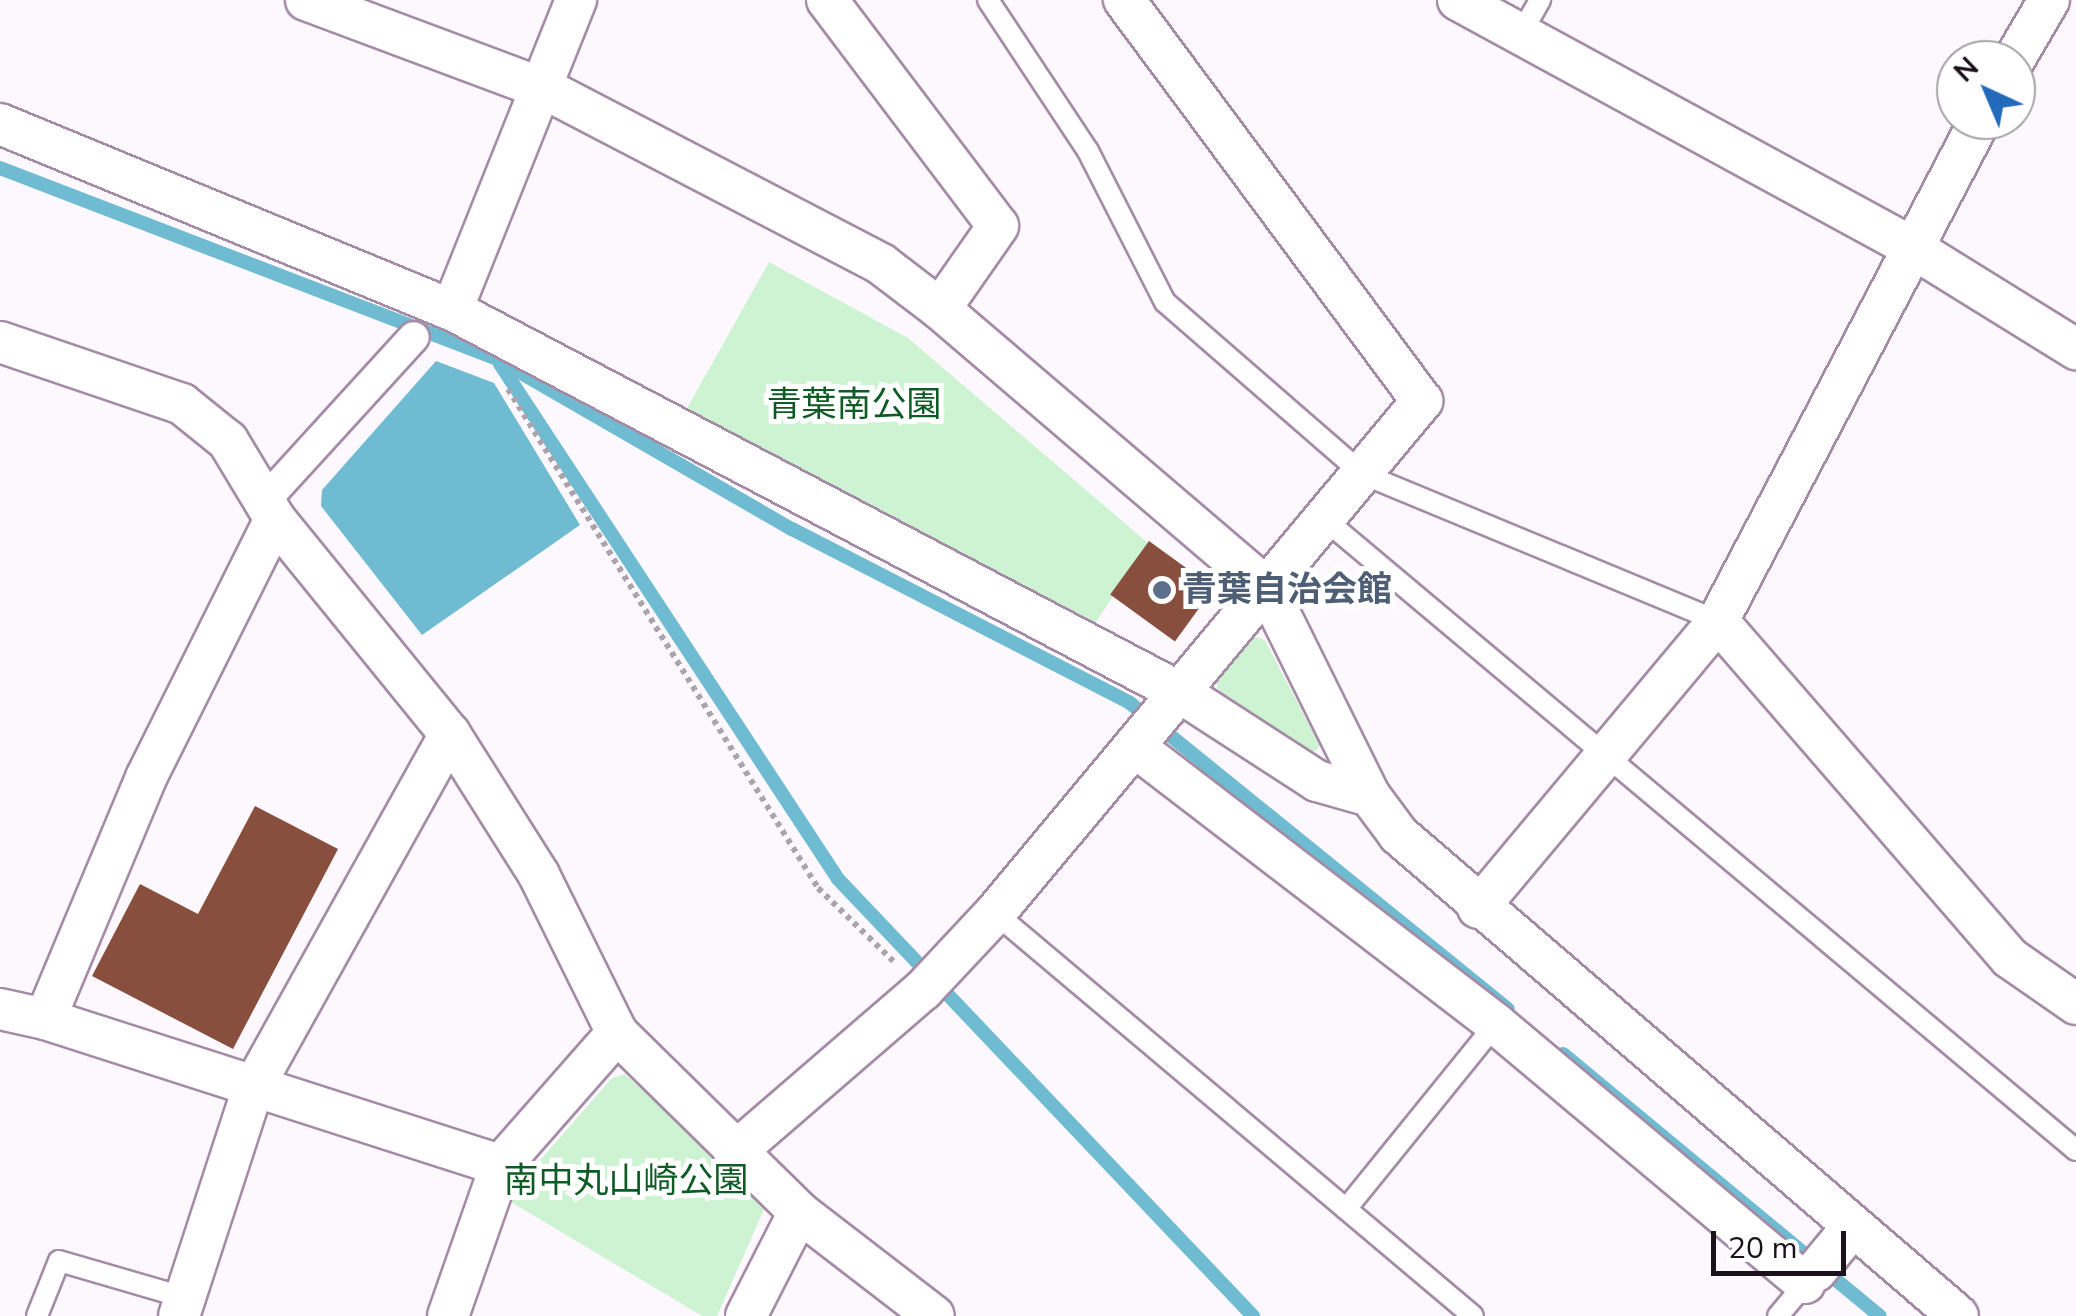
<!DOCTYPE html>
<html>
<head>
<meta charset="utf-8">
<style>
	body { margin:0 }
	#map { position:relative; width:2076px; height:1316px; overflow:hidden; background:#fdf8fe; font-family:"Nunito Sans","Noto Sans JP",sans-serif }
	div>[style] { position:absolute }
	.green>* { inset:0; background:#cef3d2 }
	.water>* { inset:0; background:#6fbbd1 }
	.stream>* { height:14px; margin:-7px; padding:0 7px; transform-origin:7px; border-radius:7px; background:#6fbbd1 }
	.building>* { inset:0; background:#884f3e; transform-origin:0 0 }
	.path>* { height:6px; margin-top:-3px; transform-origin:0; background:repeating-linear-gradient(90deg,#aba4ac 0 5px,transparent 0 10px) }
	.roads { filter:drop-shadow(2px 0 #a48ba6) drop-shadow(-2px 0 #a48ba6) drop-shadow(0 2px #a48ba6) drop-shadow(0 -2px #a48ba6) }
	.service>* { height:20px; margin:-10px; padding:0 10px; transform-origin:10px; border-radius:10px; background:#fff }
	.pedestrian>* { height:30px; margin:-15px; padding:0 15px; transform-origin:15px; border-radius:15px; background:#fff }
	.minor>* { height:40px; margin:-20px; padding:0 20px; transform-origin:20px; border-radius:20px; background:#fff }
	.dots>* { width:28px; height:28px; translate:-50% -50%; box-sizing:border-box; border:5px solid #fff; border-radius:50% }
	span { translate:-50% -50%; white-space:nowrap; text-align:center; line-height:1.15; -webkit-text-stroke:10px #fff; paint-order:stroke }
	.park-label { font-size:35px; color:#0f5b25 }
	.service-label { font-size:35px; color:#4e5e75; font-weight:700 }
	.left { translate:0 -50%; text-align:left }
	.north { position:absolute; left:1936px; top:40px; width:100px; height:100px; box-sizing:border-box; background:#fff; border:2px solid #a4a0a4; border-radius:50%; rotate:316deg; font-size:28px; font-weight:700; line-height:40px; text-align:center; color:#1b121c }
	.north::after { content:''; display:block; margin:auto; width:35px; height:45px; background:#236aba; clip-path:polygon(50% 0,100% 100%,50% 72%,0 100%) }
	.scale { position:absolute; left:1711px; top:1231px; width:135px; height:45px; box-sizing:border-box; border:5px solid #1b121c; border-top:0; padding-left:12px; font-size:30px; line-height:35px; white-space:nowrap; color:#1b121c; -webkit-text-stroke:8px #fff; paint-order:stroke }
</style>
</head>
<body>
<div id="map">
	<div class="green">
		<i style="clip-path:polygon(769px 262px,908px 338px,1148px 543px,1090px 631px,686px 410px)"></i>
		<i style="clip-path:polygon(1245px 633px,1265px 640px,1320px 746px,1304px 761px,1218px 689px,1213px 668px)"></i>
		<i style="clip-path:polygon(625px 1074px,766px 1205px,717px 1316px,702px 1316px,506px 1199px,612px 1078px)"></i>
	</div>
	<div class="water">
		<i style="clip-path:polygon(436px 361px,494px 383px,580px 525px,422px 635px,321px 506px,322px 490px)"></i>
	</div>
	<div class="stream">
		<i style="left:0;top:168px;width:532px;rotate:21.02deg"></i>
		<i style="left:497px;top:359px;width:340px;rotate:30deg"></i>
		<i style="left:792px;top:529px;width:380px;rotate:27.2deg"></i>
		<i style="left:1130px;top:703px;width:486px;rotate:39deg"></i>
		<i style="left:500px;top:364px;width:616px;rotate:56.72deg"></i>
		<i style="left:838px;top:879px;width:603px;rotate:46.48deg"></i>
		<i style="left:1563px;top:1054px;width:411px;rotate:39.6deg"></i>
	</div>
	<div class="building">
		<i style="left:1149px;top:541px;width:80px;height:66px;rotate:36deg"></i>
		<i style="clip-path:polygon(255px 806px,338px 849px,233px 1049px,92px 976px,140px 884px,198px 914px)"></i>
	</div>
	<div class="path">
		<i style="left:508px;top:389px;width:587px;rotate:58.15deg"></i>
		<i style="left:818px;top:888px;width:105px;rotate:44.2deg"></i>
	</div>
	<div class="roads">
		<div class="service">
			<i style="left:988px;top:0;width:181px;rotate:56.5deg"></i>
			<i style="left:1088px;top:151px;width:169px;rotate:63deg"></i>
			<i style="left:1165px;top:302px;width:262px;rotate:41deg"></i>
			<i style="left:1363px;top:474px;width:384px;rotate:22.5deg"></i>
			<i style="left:1519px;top:37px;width:43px;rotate:-60.4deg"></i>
			<i style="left:1323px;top:518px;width:983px;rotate:40.01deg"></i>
			<i style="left:995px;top:913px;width:625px;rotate:40.13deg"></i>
			<i style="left:1346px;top:1209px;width:238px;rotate:-51deg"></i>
			<i style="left:37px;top:1316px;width:59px;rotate:-68.2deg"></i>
			<i style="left:59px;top:1261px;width:132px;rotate:16.2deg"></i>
			<i style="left:1778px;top:1316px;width:48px;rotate:-50deg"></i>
		</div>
		<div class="pedestrian">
			<i style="left:266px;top:499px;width:219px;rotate:-47.6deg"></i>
		</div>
		<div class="minor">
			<i style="left:306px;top:0;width:257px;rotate:20.5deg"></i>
			<i style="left:547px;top:90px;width:377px;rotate:27.5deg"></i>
			<i style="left:881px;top:264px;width:74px;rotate:37.3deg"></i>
			<i style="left:940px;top:309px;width:430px;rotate:40.5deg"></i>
			<i style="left:1267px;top:588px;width:232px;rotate:63.7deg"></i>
			<i style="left:1370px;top:796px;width:49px;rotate:53.4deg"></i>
			<i style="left:1399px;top:835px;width:737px;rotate:40.71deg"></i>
			<i style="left:827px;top:0;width:283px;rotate:52.9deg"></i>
			<i style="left:998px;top:226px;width:101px;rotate:124.9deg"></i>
			<i style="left:1458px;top:0;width:512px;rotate:28.57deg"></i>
			<i style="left:1908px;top:245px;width:198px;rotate:31.8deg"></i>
			<i style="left:2014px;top:60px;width:69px;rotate:-59.7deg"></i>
			<i style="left:0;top:124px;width:489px;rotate:22.4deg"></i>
			<i style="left:452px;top:310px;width:823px;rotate:27.72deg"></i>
			<i style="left:1181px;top:693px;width:162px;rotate:32.9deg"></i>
			<i style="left:1317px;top:781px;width:55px;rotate:15.8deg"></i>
			<i style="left:452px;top:310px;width:334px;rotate:-68.2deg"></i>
			<i style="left:0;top:342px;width:192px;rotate:18.8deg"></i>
			<i style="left:182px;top:404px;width:59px;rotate:38.8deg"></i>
			<i style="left:228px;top:441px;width:91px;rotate:58.9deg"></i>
			<i style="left:275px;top:519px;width:277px;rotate:50.9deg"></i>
			<i style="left:450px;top:734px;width:167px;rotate:57.7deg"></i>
			<i style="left:539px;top:875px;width:176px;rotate:63.7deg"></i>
			<i style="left:617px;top:1033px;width:255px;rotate:44.5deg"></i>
			<i style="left:799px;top:1212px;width:170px;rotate:37.6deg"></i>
			<i style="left:275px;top:519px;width:289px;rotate:116.5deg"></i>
			<i style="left:146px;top:778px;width:261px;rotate:112.7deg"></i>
			<i style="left:45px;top:1019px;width:479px;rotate:17.8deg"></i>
			<i style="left:1718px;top:621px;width:446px;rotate:49.1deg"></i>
			<i style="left:2010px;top:958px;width:80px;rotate:34.9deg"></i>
			<i style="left:1135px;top:747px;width:455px;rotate:37.5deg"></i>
			<i style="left:1496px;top:1024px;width:403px;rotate:40deg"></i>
			<i style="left:1478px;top:908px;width:374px;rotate:-50.1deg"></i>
			<i style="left:1718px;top:621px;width:565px;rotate:-62.39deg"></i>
			<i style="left:0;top:1009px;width:46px;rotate:12.5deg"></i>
			<i style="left:734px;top:1153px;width:250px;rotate:-40.8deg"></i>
			<i style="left:923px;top:990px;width:105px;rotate:-46.9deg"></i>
			<i style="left:995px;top:913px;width:667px;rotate:-50.17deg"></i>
			<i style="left:1422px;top:401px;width:500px;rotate:-126.6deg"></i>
			<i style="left:1816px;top:1271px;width:58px;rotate:-50.6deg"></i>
			<i style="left:179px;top:1316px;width:240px;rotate:-72deg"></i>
			<i style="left:253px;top:1088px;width:405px;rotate:-60.9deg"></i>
			<i style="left:448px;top:1316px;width:160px;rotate:-70.7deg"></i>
			<i style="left:501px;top:1165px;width:176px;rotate:-48.7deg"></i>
			<i style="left:746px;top:1316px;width:117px;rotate:-63deg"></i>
		</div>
	</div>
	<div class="dots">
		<i style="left:1162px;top:590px;background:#5c6f8a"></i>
	</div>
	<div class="park-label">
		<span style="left:854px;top:405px">青葉南公園</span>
		<span style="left:626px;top:1181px">南中丸山崎公園</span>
	</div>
	<div class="service-label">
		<span class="left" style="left:1182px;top:590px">青葉自治会館</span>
	</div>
	<div class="north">N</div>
	<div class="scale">20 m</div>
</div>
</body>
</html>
